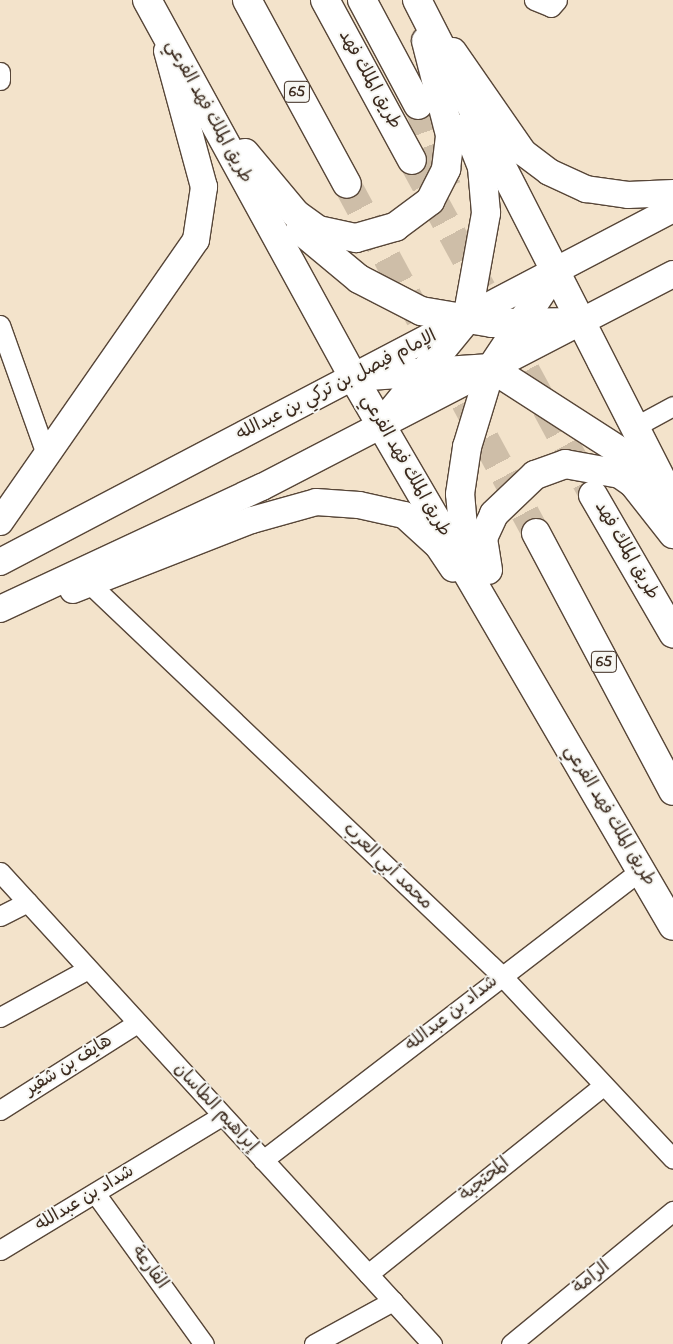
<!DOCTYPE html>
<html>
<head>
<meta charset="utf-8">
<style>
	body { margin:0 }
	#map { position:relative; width:673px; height:1344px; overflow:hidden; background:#f3e3cb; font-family:"Indie Flower","Playpen Sans Arabic",sans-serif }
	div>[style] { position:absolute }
	.highway-tunnel>* { height:28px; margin-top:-14px; transform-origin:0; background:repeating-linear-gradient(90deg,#cebea8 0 28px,transparent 0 42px) }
	.roads { filter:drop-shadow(1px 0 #574638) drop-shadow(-1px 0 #574638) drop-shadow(0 1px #574638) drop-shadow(0 -1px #574638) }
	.street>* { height:19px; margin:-9.5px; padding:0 9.5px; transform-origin:9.5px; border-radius:9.5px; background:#fff }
	.secondary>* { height:26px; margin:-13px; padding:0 13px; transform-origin:13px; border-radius:13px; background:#fff }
	.primary>* { height:28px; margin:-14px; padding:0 14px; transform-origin:14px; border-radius:14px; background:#fff }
	.highway>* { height:28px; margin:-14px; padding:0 14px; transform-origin:14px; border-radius:14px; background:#fff }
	span { translate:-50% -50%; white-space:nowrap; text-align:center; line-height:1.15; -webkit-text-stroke:4px #f6f6f2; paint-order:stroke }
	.shield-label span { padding:1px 4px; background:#f6f6f2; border:1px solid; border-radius:4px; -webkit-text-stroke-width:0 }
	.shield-label { font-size:16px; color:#3b2a1e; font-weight:700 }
	.street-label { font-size:18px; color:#3b2a1e }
</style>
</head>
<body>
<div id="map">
	<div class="highway-tunnel">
		<i style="left:418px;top:105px;width:87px;rotate:70.5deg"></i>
		<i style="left:412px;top:160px;width:147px;rotate:61.5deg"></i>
		<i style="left:347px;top:184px;width:153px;rotate:61.6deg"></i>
		<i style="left:506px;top:334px;width:183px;rotate:61.6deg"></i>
		<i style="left:445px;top:365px;width:191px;rotate:61.6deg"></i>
	</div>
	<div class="roads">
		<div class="street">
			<i style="left:534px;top:0;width:18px;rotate:22deg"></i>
			<i style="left:551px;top:7px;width:9px;rotate:-49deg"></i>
			<i style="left:0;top:72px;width:8px;rotate:90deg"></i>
			<i style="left:0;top:325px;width:140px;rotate:70.4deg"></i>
			<i style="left:636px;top:426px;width:42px;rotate:-28.4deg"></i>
			<i style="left:92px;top:586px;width:566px;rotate:43.57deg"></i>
			<i style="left:502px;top:976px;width:250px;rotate:46.9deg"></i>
			<i style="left:0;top:872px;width:640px;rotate:47.53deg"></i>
			<i style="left:0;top:916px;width:31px;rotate:-27deg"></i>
			<i style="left:0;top:1017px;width:100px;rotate:-28.6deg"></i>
			<i style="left:0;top:1110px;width:162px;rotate:-32.4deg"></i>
			<i style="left:263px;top:1160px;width:478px;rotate:-37.5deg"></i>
			<i style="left:95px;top:1193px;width:186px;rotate:54.2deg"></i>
			<i style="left:0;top:1250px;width:258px;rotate:-31.2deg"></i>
			<i style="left:368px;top:1274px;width:301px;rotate:-38.7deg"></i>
			<i style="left:314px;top:1344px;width:90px;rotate:-28.6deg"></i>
			<i style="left:511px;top:1344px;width:210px;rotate:-39.4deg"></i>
		</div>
		<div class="secondary">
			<i style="left:453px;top:51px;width:124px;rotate:55.2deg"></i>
			<i style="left:524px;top:153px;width:31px;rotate:37deg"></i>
			<i style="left:549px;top:172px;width:41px;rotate:24.7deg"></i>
			<i style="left:586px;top:189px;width:42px;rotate:8.1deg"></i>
			<i style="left:628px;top:195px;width:45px;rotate:-2.5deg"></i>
			<i style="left:0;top:522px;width:343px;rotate:-55.2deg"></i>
			<i style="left:196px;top:240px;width:54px;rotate:-81.4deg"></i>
			<i style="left:204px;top:187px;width:141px;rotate:-105.2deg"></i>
			<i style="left:0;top:562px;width:760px;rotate:-27.68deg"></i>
			<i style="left:73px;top:590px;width:192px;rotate:-21.4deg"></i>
			<i style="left:252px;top:520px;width:66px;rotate:-15.7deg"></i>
			<i style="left:316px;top:502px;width:43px;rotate:4deg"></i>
			<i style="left:359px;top:505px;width:46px;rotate:12.5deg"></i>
			<i style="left:404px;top:515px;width:46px;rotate:42.4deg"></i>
			<i style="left:438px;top:546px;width:27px;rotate:56deg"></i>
			<i style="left:0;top:609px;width:289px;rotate:-25deg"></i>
			<i style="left:262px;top:487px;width:463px;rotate:-27.4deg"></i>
		</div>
		<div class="primary">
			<i style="left:147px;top:0;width:430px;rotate:61.3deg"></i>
			<i style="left:353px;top:377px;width:635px;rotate:59.76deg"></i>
			<i style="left:417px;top:0;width:564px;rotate:62.98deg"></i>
			<i style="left:245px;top:153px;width:80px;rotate:50.1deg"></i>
			<i style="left:296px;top:214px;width:27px;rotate:36deg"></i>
			<i style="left:318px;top:230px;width:39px;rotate:12deg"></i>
			<i style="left:356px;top:238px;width:41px;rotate:-15.8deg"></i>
			<i style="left:395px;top:227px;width:44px;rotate:-36.6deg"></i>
			<i style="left:430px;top:201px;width:36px;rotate:-63deg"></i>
			<i style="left:446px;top:169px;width:34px;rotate:-83deg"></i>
			<i style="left:450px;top:135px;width:97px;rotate:-104.3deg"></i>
			<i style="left:300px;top:230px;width:77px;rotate:39.7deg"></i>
			<i style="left:359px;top:279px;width:70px;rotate:27.3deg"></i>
			<i style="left:421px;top:311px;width:72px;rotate:9.6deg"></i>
			<i style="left:492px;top:323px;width:92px;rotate:-0.6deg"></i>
			<i style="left:353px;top:377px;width:138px;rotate:-3.7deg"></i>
			<i style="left:491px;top:368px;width:164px;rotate:32.8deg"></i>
			<i style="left:629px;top:457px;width:38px;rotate:50deg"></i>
			<i style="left:382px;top:423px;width:134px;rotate:-50.7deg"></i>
			<i style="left:467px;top:319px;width:108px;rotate:-79.8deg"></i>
			<i style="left:486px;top:213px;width:46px;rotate:-95deg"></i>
			<i style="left:482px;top:167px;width:43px;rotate:-111.8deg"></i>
			<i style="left:476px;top:566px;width:41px;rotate:-108.4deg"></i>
			<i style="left:463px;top:527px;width:33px;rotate:-95deg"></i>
			<i style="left:460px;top:494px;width:48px;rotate:-81.5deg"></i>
			<i style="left:467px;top:447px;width:83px;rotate:-73.1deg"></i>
			<i style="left:491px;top:368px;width:119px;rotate:-56.3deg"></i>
			<i style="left:488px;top:570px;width:32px;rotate:-99deg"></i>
			<i style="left:483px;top:538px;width:26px;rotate:-65deg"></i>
			<i style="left:494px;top:514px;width:57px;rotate:-43.6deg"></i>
			<i style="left:535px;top:475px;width:32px;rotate:-20deg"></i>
			<i style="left:565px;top:464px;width:56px;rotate:10.3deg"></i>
			<i style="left:620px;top:474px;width:16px;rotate:35deg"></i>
			<i style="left:633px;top:483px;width:65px;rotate:51.9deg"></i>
		</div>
		<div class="highway">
			<i style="left:247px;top:0;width:209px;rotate:61.5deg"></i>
			<i style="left:325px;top:0;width:182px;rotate:61.5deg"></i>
			<i style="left:362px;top:0;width:119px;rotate:61.9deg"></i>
			<i style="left:593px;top:495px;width:160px;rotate:59.9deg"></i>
			<i style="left:536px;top:533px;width:292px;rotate:62deg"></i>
		</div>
	</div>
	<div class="shield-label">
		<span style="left:297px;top:92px">65</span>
		<span style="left:604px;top:662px">65</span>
	</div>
	<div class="street-label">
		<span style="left:369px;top:80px;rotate:61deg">طريق الملك فهد</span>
		<span style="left:208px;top:112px;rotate:61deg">طريق الملك فهد الفرعي</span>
		<span style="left:337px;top:386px;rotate:-27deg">الإمام فيصل بن تركي بن عبدالله</span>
		<span style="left:405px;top:466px;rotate:60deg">طريق الملك فهد الفرعي</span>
		<span style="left:626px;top:551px;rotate:60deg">طريق الملك فهد</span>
		<span style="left:609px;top:816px;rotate:59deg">طريق الملك فهد الفرعي</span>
		<span style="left:387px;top:867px;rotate:44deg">محمد أبي العرب</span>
		<span style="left:452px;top:1014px;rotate:-38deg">شداد بن عبدالله</span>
		<span style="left:69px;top:1066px;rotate:-32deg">هايف بن شقير</span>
		<span style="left:215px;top:1108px;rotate:47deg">إبراهيم الطاسان</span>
		<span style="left:485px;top:1180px;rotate:-39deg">المحتجبة</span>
		<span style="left:85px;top:1199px;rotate:-31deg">شداد بن عبدالله</span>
		<span style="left:149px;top:1268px;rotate:54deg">الفارعة</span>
		<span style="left:592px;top:1278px;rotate:-39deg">الرامة</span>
	</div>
</div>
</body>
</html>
